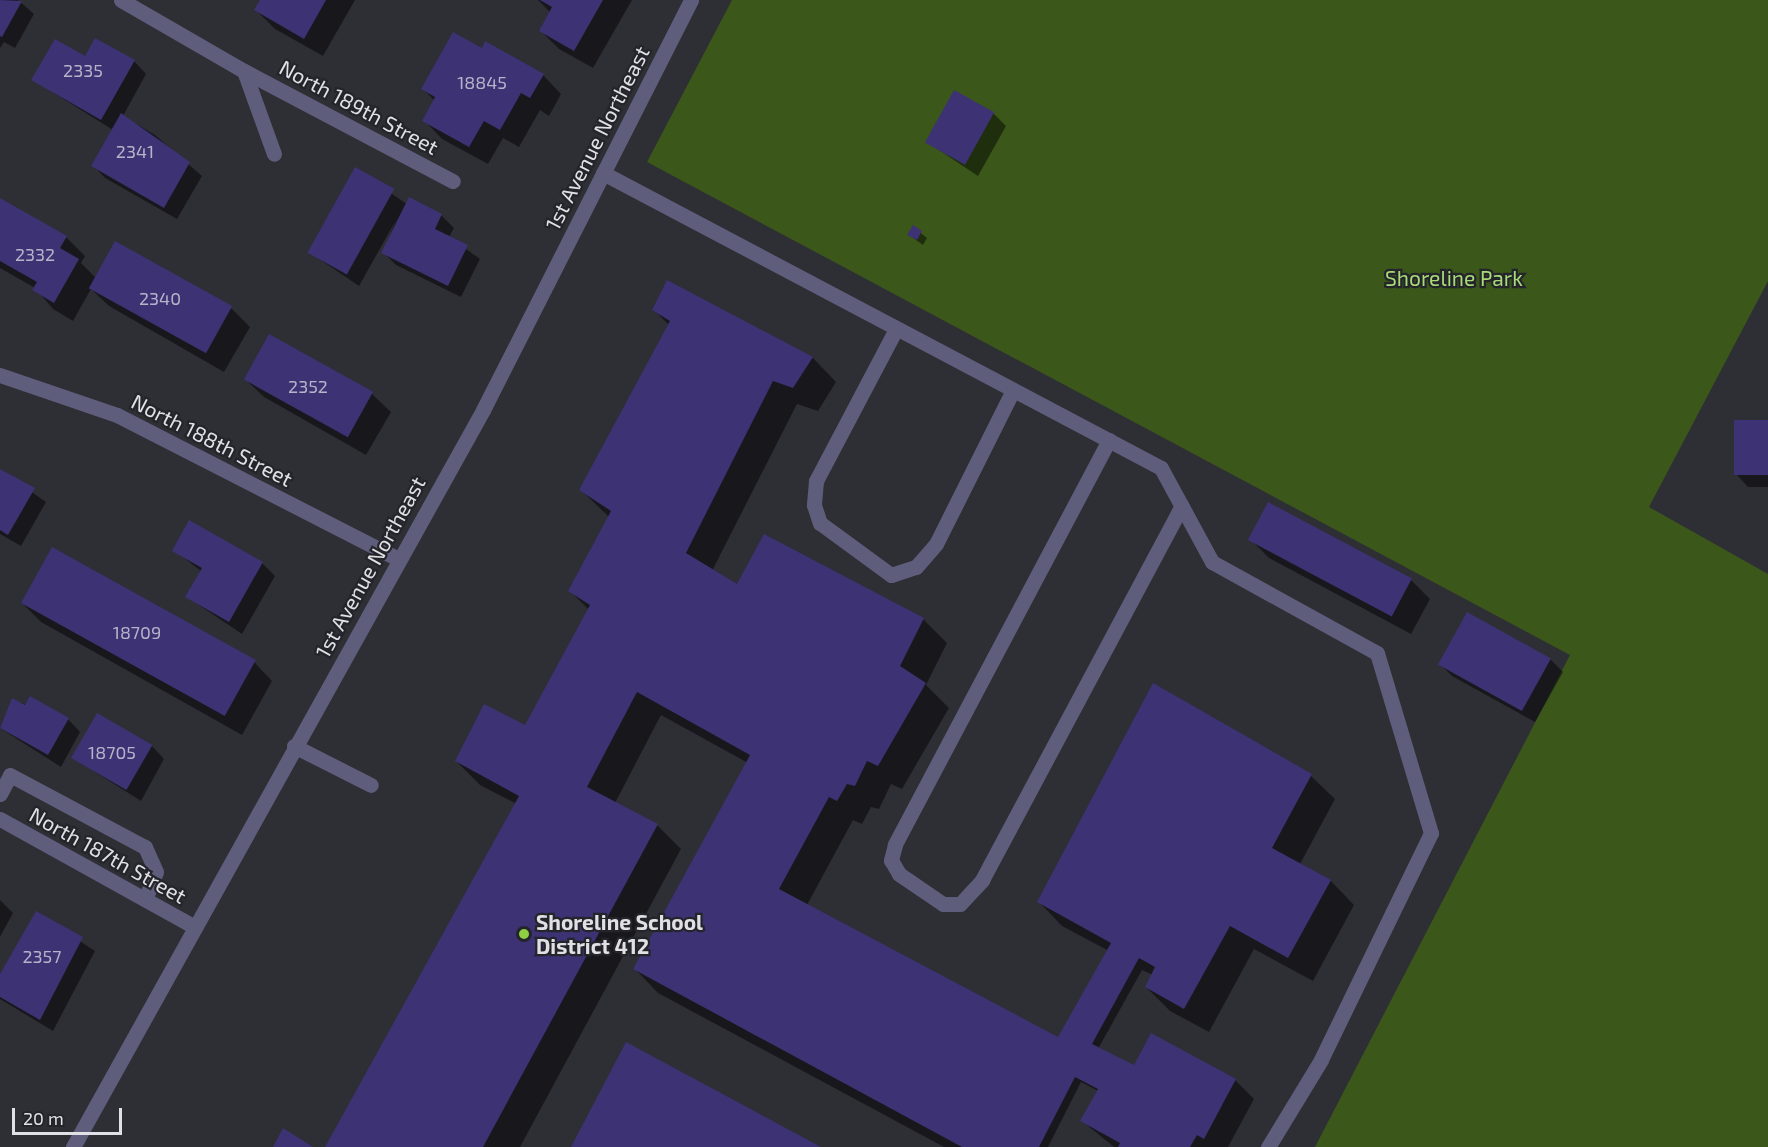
<!DOCTYPE html>
<html>
<head>
<meta charset="utf-8">
<style>
	body { margin:0 }
	#map { position:relative; width:1768px; height:1147px; overflow:hidden; background:#2e2e35; font-family:"Exo 2",sans-serif }
	div>[style] { position:absolute }
	.green>* { inset:0; background:#3b571a }
	.shadow>* { inset:0; background:#0007 }
	.building>* { inset:0; background:#3c3274; transform-origin:0 0 }
	.minor>* { height:15px; margin:-7.5px; padding:0 7.5px; transform-origin:7.5px; border-radius:7.5px; background:#5e5d7c }
	.dots>* { width:16px; height:16px; translate:-50% -50%; box-sizing:border-box; border:3px solid #24242b; border-radius:50% }
	span { translate:-50% -50%; white-space:nowrap; text-align:center; line-height:1.15; -webkit-text-stroke:4.5px #24242b; paint-order:stroke }
	.number-label { font-size:18px; color:#b7b4c9 }
	.number-label span { -webkit-text-stroke-width:0 }
	.street-label { font-size:21px; color:#e0e0e5 }
	.park-label { font-size:21px; color:#a8da77 }
	.poi-label { font-size:21px; color:#e0e0e5; font-weight:700 }
	.left { translate:0 -50%; text-align:left }
	.scale { position:absolute; left:12px; top:1108px; width:110px; height:27px; box-sizing:border-box; border:3px solid #e0e0e5; border-top:0; padding-left:8px; font-size:18px; line-height:21px; white-space:nowrap; color:#e0e0e5; -webkit-text-stroke:4px #24242b; paint-order:stroke }
</style>
</head>
<body>
<div id="map">
	<div class="green">
		<i style="clip-path:polygon(732px 0,1768px 0,1768px 281px,1649px 507px,1768px 574px,1768px 1147px,1315px 1147px,1570px 655px,647px 162px)"></i>
	</div>
	<div class="shadow">
		<i style="clip-path:polygon(0 0,18px 0,34px 14px,15px 48px,4px 42px,0 48px)"></i>
		<i style="clip-path:polygon(262px 0,355px 0,323px 56px,275px 29px,256px 10px)"></i>
		<i style="clip-path:polygon(538px 0,632px 0,593px 68px,559px 49px,541px 31px,551px 13px)"></i>
		<i style="clip-path:polygon(482px 50px,543px 75px,561px 94px,549px 116px,540px 110px,519px 147px,503px 138px,488px 164px,442px 139px,424px 120px,435px 101px,423px 89px)"></i>
		<i style="clip-path:polygon(85px 58px,134px 61px,146px 74px,123px 116px,155px 135px,202px 176px,177px 219px,105px 178px,93px 165px,113px 130px,33px 80px)"></i>
		<i style="clip-path:polygon(993px 113px,1006px 126px,978px 176px,927px 142px)"></i>
		<i style="clip-path:polygon(355px 169px,407px 204px,441px 215px,454px 228px,449px 237px,480px 259px,461px 297px,396px 265px,383px 252px,395px 222px,359px 286px,309px 252px)"></i>
		<i style="clip-path:polygon(0 200px,66px 237px,85px 256px,81px 263px,96px 278px,231px 308px,250px 327px,224px 372px,109px 306px,91px 289px,73px 321px,53px 309px,35px 288px,0 268px)"></i>
		<i style="clip-path:polygon(913px 227px,927px 238px,923px 245px,909px 235px)"></i>
		<i style="clip-path:polygon(668px 282px,813px 358px,836px 382px,818px 411px,797px 404px,712px 571px,738px 586px,923px 619px,947px 643px,926px 685px,949px 708px,902px 789px,891px 784px,879px 809px,871px 807px,862px 824px,853px 820px,807px 905px,1062px 1041px,1109px 951px,1062px 926px,1039px 902px,1154px 685px,1311px 776px,1335px 799px,1300px 864px,1331px 881px,1354px 905px,1313px 981px,1254px 949px,1209px 1032px,1170px 1011px,1146px 987px,1153px 975px,1142px 970px,1098px 1049px,1133px 1067px,1235px 1080px,1254px 1099px,1228px 1147px,1114px 1147px,1082px 1121px,1098px 1091px,1081px 1082px,1048px 1147px,944px 1147px,658px 993px,635px 969px,748px 763px,661px 715px,615px 803px,657px 825px,681px 849px,520px 1147px,327px 1147px,517px 804px,480px 785px,456px 761px,525px 727px,589px 610px,570px 591px,609px 517px,581px 490px,670px 326px,654px 310px)"></i>
		<i style="clip-path:polygon(269px 336px,372px 394px,391px 412px,366px 455px,264px 397px,245px 379px)"></i>
		<i style="clip-path:polygon(1768px 421px,1768px 487px,1748px 487px,1736px 474px)"></i>
		<i style="clip-path:polygon(0 470px,46px 502px,21px 546px,0 534px)"></i>
		<i style="clip-path:polygon(1250px 539px,1411px 580px,1430px 599px,1411px 634px,1269px 558px)"></i>
		<i style="clip-path:polygon(174px 550px,262px 563px,275px 576px,242px 634px,187px 597px,201px 571px)"></i>
		<i style="clip-path:polygon(22px 603px,254px 662px,272px 681px,242px 735px,41px 622px)"></i>
		<i style="clip-path:polygon(1550px 659px,1563px 672px,1535px 722px,1452px 676px,1440px 664px)"></i>
		<i style="clip-path:polygon(12px 700px,68px 719px,80px 732px,61px 767px,0 728px)"></i>
		<i style="clip-path:polygon(152px 746px,164px 759px,141px 801px,73px 758px)"></i>
		<i style="clip-path:polygon(0 900px,13px 913px,0 937px)"></i>
		<i style="clip-path:polygon(37px 913px,95px 951px,53px 1031px,0 999px,0 977px)"></i>
	</div>
	<div class="building">
		<i style="clip-path:polygon(0 0,22px 1px,2px 37px,0 36px)"></i>
		<i style="clip-path:polygon(260px 0,326px 0,304px 39px,254px 10px)"></i>
		<i style="clip-path:polygon(540px 0,603px 0,574px 51px,539px 31px,552px 7px)"></i>
		<i style="clip-path:polygon(453px 32px,482px 48px,485px 41px,544px 74px,530px 98px,521px 93px,500px 130px,484px 121px,469px 147px,422px 121px,435px 97px,421px 89px)"></i>
		<i style="clip-path:polygon(95px 38px,135px 60px,101px 120px,31px 80px,55px 39px,85px 56px)"></i>
		<i style="left:954px;top:90px;width:46px;height:60px;rotate:29deg"></i>
		<i style="clip-path:polygon(121px 113px,190px 162px,164px 208px,91px 166px)"></i>
		<i style="left:355px;top:167px;width:45px;height:98px;rotate:29deg"></i>
		<i style="clip-path:polygon(409px 197px,442px 214px,435px 229px,468px 245px,448px 286px,381px 253px)"></i>
		<i style="clip-path:polygon(0 198px,67px 236px,60px 248px,79px 259px,54px 303px,32px 290px,37px 282px,0 261px)"></i>
		<i style="clip-path:polygon(913px 225px,922px 231px,917px 240px,907px 235px)"></i>
		<i style="left:115px;top:241px;width:134px;height:54px;rotate:29deg"></i>
		<i style="clip-path:polygon(667px 280px,813px 357px,793px 388px,773px 381px,686px 553px,737px 584px,764px 534px,924px 618px,900px 666px,926px 683px,878px 766px,867px 761px,855px 786px,847px 784px,837px 801px,829px 797px,779px 889px,1058px 1037px,1111px 943px,1037px 902px,1153px 683px,1312px 774px,1272px 848px,1331px 880px,1288px 958px,1230px 926px,1184px 1009px,1145px 987px,1155px 967px,1139px 958px,1092px 1044px,1134px 1065px,1151px 1033px,1236px 1079px,1204px 1139px,1197px 1135px,1190px 1147px,1118px 1147px,1120px 1143px,1080px 1121px,1098px 1089px,1075px 1077px,1039px 1147px,962px 1147px,633px 969px,750px 755px,637px 692px,587px 787px,658px 824px,483px 1147px,325px 1147px,519px 796px,455px 761px,484px 704px,525px 725px,590px 605px,568px 591px,611px 511px,579px 490px,670px 321px,652px 310px)"></i>
		<i style="left:269px;top:334px;width:119px;height:52px;rotate:29deg"></i>
		<i style="left:1734px;top:420px;width:34px;height:55px"></i>
		<i style="clip-path:polygon(0 469px,35px 488px,8px 535px,0 530px)"></i>
		<i style="left:1268px;top:502px;width:163px;height:43px;rotate:28deg"></i>
		<i style="clip-path:polygon(189px 520px,263px 562px,229px 622px,185px 597px,202px 568px,172px 551px)"></i>
		<i style="left:52px;top:547px;width:233px;height:64px;rotate:29deg"></i>
		<i style="left:1467px;top:612px;width:96px;height:60px;rotate:29deg"></i>
		<i style="clip-path:polygon(30px 696px,69px 718px,48px 755px,0 728px,12px 698px,25px 705px)"></i>
		<i style="left:97px;top:713px;width:64px;height:52px;rotate:30deg"></i>
		<i style="clip-path:polygon(36px 911px,83px 937px,40px 1020px,0 997px,0 974px)"></i>
		<i style="clip-path:polygon(626px 1042px,821px 1147px,571px 1147px)"></i>
		<i style="clip-path:polygon(283px 1128px,313px 1147px,273px 1147px)"></i>
	</div>
	<div class="minor">
		<i style="left:121px;top:0;width:142px;rotate:30deg"></i>
		<i style="left:244px;top:71px;width:88px;rotate:70.1deg"></i>
		<i style="left:244px;top:71px;width:236px;rotate:27.8deg"></i>
		<i style="left:603px;top:173px;width:631px;rotate:27.86deg"></i>
		<i style="left:1161px;top:468px;width:107px;rotate:61.5deg"></i>
		<i style="left:1212px;top:562px;width:188px;rotate:28.9deg"></i>
		<i style="left:1377px;top:653px;width:188px;rotate:73.3deg"></i>
		<i style="left:1431px;top:833px;width:252px;rotate:115.9deg"></i>
		<i style="left:1321px;top:1060px;width:102px;rotate:121.3deg"></i>
		<i style="left:896px;top:329px;width:172px;rotate:117.8deg"></i>
		<i style="left:816px;top:481px;width:24px;rotate:95deg"></i>
		<i style="left:814px;top:505px;width:19px;rotate:72deg"></i>
		<i style="left:820px;top:523px;width:88px;rotate:36.2deg"></i>
		<i style="left:891px;top:575px;width:26px;rotate:-18deg"></i>
		<i style="left:916px;top:567px;width:30px;rotate:-49deg"></i>
		<i style="left:936px;top:544px;width:172px;rotate:-63.4deg"></i>
		<i style="left:0;top:375px;width:124px;rotate:18.9deg"></i>
		<i style="left:117px;top:415px;width:316px;rotate:27.1deg"></i>
		<i style="left:1109px;top:440px;width:458px;rotate:117.9deg"></i>
		<i style="left:895px;top:845px;width:16px;rotate:105deg"></i>
		<i style="left:891px;top:860px;width:16px;rotate:60deg"></i>
		<i style="left:899px;top:874px;width:53px;rotate:34.3deg"></i>
		<i style="left:943px;top:904px;width:17px"></i>
		<i style="left:960px;top:904px;width:33px;rotate:-47deg"></i>
		<i style="left:982px;top:880px;width:424px;rotate:-61.9deg"></i>
		<i style="left:294px;top:746px;width:86px;rotate:26.9deg"></i>
		<i style="left:0;top:794px;width:21px;rotate:-62deg"></i>
		<i style="left:10px;top:775px;width:153px;rotate:28.1deg"></i>
		<i style="left:145px;top:847px;width:27px;rotate:66deg"></i>
		<i style="left:156px;top:872px;width:29px;rotate:112deg"></i>
		<i style="left:0;top:819px;width:223px;rotate:29deg"></i>
		<i style="left:73px;top:1147px;width:843px;rotate:-60.91deg"></i>
		<i style="left:483px;top:410px;width:460px;rotate:-63.1deg"></i>
	</div>
	<div class="dots">
		<i style="left:524px;top:934px;background:#8ece43"></i>
	</div>
	<div class="number-label">
		<span style="left:83px;top:70px">2335</span>
		<span style="left:482px;top:82px">18845</span>
		<span style="left:135px;top:151px">2341</span>
		<span style="left:35px;top:254px">2332</span>
		<span style="left:160px;top:298px">2340</span>
		<span style="left:308px;top:386px">2352</span>
		<span style="left:137px;top:632px">18709</span>
		<span style="left:112px;top:752px">18705</span>
		<span style="left:42px;top:956px">2357</span>
	</div>
	<div class="street-label">
		<span style="left:359px;top:107px;rotate:28deg">North 189th Street</span>
		<span style="left:597px;top:138px;rotate:-63deg">1st Avenue Northeast</span>
		<span style="left:212px;top:440px;rotate:27deg">North 188th Street</span>
		<span style="left:370px;top:567px;rotate:-61deg">1st Avenue Northeast</span>
		<span style="left:108px;top:855px;rotate:29deg">North 187th Street</span>
	</div>
	<div class="park-label">
		<span style="left:1454px;top:278px">Shoreline Park</span>
	</div>
	<div class="poi-label">
		<span class="left" style="left:536px;top:934px">Shoreline School<br>District 412</span>
	</div>
	<div class="scale">20 m</div>
</div>
</body>
</html>
